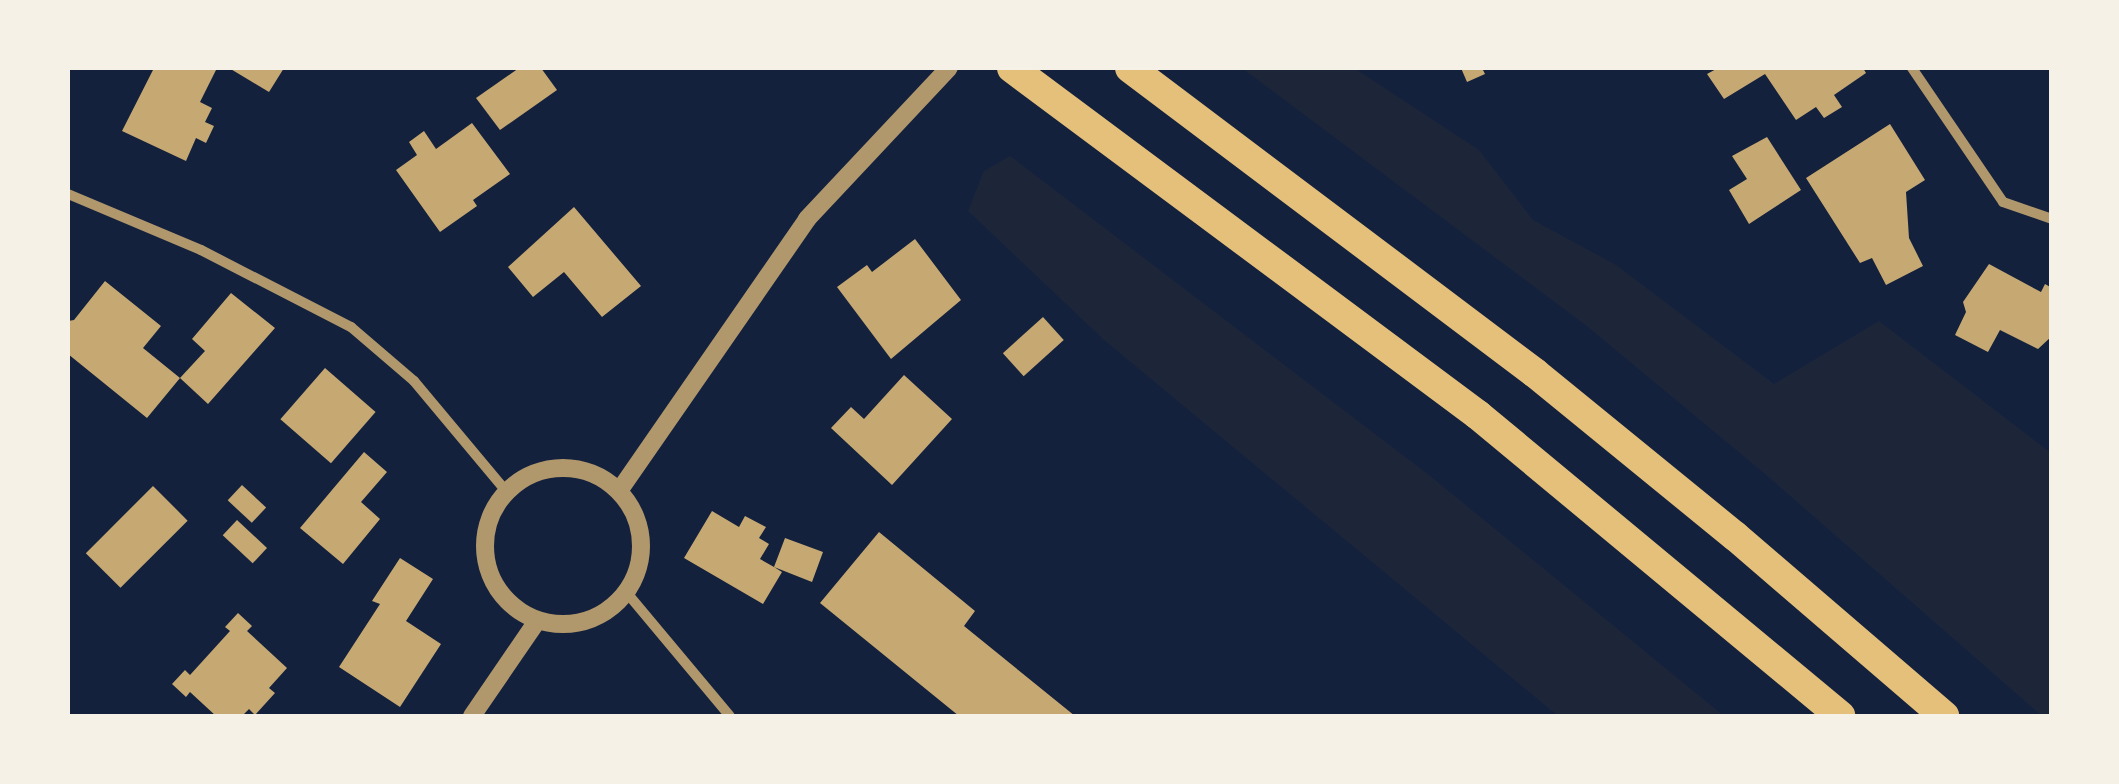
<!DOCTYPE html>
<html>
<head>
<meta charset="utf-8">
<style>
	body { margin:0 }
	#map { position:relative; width:2119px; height:784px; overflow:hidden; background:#14213d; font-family:"Space Grotesk",sans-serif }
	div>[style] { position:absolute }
	.green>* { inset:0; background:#1d2539 }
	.building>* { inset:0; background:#c6a872; transform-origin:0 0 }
	.minor>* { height:10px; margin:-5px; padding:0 5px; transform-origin:5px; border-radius:5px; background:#b1986c }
	.tertiary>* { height:18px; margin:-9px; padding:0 9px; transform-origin:9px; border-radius:9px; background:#b1986c }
	.tertiary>.ring { margin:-9px; padding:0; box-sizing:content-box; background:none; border:18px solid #b1986c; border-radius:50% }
	.motorway>* { height:30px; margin:-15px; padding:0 15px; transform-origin:15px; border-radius:15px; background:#e5c07b }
	span { translate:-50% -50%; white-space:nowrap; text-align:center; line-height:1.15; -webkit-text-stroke:8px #f6f1e7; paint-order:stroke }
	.frame { position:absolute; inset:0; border:70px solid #f6f1e7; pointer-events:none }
</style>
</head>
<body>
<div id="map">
	<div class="green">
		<i style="clip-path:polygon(1242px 68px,1354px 68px,1479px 150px,1533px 220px,1616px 265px,1774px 384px,1879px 321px,2051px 453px,2051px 716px,2042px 716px,1764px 473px,1588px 327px)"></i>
		<i style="clip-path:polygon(1010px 156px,1429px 475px,1724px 716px,1558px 716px,1104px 340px,968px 211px,984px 171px)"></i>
	</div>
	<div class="building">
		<i style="clip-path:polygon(154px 68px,217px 68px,200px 102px,212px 108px,205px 122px,214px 126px,206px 143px,196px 138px,186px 161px,122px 131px)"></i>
		<i style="clip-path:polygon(229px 68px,284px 68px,269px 92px)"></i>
		<i style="clip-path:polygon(519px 68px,541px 68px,557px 90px,500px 130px,476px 98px)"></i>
		<i style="clip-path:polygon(1461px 68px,1482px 68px,1485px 74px,1467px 82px)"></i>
		<i style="clip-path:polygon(1718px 68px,1863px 68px,1866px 73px,1834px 95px,1842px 107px,1824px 118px,1816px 107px,1796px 120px,1765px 74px,1724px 99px,1707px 74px)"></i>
		<i style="clip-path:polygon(472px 123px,510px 174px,473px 200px,477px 206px,440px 232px,396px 170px,417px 155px,409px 142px,424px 131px,436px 149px)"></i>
		<i style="clip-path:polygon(1890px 124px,1925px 180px,1906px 192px,1909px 238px,1923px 266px,1886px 285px,1872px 258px,1860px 263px,1806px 178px)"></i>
		<i style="clip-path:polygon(1767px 137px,1801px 190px,1749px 224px,1729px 190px,1747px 179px,1732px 156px)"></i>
		<i style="clip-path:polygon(574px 207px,641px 286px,602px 317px,564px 272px,533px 297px,508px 267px)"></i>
		<i style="clip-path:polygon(915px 239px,961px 300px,891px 359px,837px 287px,867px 265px,872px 272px)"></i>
		<i style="clip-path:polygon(1989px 264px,2041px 292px,2045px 284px,2052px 288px,2052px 336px,2038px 349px,2000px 330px,1988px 352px,1955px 335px,1966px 312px,1963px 302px)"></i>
		<i style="clip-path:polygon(105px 281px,161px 326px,143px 348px,180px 378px,205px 351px,192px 339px,231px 293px,275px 328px,208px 404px,180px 378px,147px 418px,68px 354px,68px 321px,74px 320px)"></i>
		<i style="left:1043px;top:317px;width:31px;height:54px;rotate:48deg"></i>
		<i style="left:325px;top:368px;width:67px;height:68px;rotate:41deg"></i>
		<i style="clip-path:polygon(904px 375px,952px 419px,892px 485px,831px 428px,851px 407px,864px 419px)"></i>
		<i style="clip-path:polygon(364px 452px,387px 472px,361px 502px,380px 519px,343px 564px,300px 528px)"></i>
		<i style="left:242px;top:485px;width:33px;height:21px;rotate:43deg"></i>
		<i style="left:153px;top:486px;width:49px;height:95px;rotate:45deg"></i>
		<i style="clip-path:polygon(712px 511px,739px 527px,745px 516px,766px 527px,759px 538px,769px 544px,760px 559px,774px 567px,785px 538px,823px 552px,812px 582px,774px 567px,782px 572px,763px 604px,684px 558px)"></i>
		<i style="left:237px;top:520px;width:41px;height:21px;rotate:43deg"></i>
		<i style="clip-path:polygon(879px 532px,975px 611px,964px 626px,1075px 716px,959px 716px,820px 603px)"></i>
		<i style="clip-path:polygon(400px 558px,433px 579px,406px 621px,441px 644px,400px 707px,339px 667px,380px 604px,372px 601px)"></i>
		<i style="clip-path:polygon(238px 613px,252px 626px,247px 631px,287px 668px,269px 688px,275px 693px,255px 715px,249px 709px,242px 716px,216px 716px,190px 692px,186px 697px,172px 684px,185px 670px,190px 675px,230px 631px,225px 627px)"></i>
	</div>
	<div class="minor">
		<i style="left:1912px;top:68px;width:162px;rotate:55.8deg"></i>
		<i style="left:2003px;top:202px;width:52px;rotate:19.1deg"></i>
		<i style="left:68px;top:194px;width:144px;rotate:22.8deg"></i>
		<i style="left:201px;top:250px;width:169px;rotate:27.2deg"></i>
		<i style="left:351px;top:327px;width:83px;rotate:40.6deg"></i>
		<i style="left:414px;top:381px;width:143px;rotate:50.1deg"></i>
		<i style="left:627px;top:593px;width:160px;rotate:50.1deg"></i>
	</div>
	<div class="tertiary">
		<i class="ring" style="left:485px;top:468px;width:138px;height:138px"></i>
		<i style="left:619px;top:491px;width:331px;rotate:-55.3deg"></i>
		<i style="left:807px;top:219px;width:207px;rotate:-46.8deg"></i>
		<i style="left:472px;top:716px;width:115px;rotate:-55.6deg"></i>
	</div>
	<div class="motorway">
		<i style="left:1012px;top:68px;width:581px;rotate:36.67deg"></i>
		<i style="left:1478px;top:415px;width:471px;rotate:39.7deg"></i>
		<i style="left:1130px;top:68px;width:507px;rotate:36.98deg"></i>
		<i style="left:1535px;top:373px;width:258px;rotate:39.2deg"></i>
		<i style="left:1735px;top:536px;width:276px;rotate:40.7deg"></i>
	</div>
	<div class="frame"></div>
</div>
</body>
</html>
